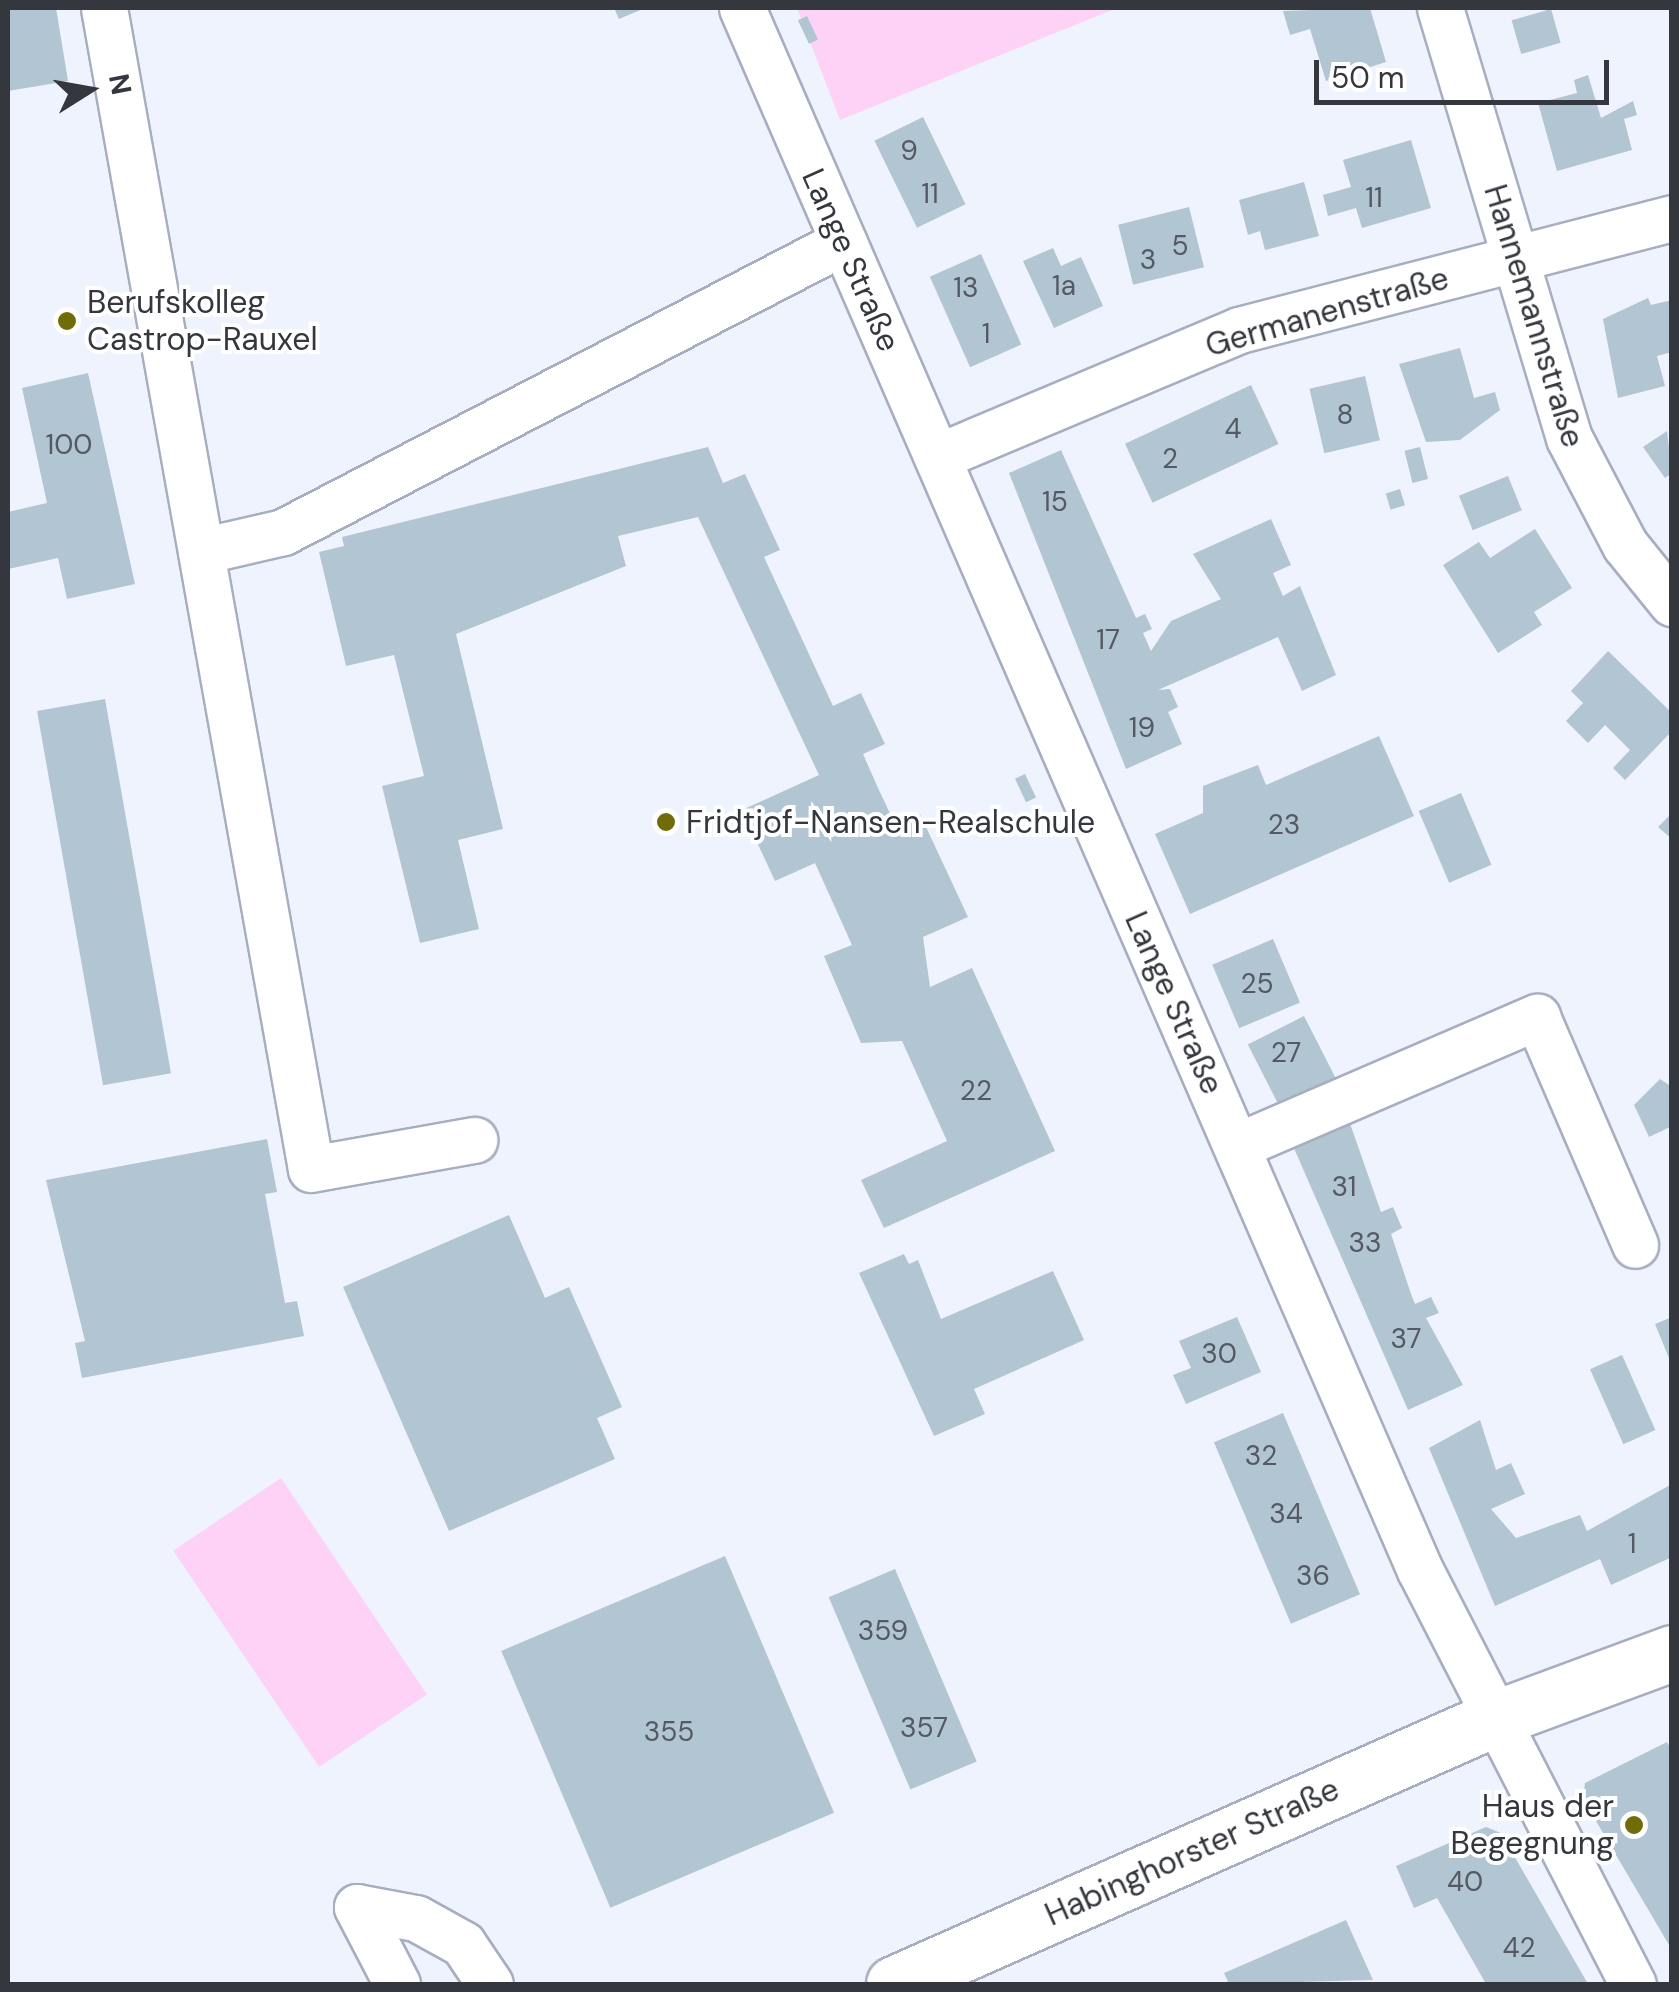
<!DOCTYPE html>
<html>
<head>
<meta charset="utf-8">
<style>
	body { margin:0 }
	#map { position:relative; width:1679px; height:1992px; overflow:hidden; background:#eef3fe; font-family:"DM Sans",sans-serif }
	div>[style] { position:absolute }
	.green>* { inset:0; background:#fdd2f6; transform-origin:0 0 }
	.building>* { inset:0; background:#b2c5d2; transform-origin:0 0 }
	.roads { filter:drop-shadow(2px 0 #a6aec0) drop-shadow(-2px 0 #a6aec0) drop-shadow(0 2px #a6aec0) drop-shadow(0 -2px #a6aec0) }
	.minor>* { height:45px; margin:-22.5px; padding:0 22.5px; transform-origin:22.5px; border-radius:22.5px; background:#fff }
	.major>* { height:55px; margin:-27.5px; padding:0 27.5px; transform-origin:27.5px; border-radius:27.5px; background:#fff }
	.dots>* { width:28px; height:28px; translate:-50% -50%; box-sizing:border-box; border:5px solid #fff; border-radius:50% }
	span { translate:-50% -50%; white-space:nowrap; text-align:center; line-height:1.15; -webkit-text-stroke:8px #fff; paint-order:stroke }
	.number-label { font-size:28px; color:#545a63 }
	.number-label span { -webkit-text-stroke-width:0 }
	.street-label { font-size:32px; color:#34373e }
	.poi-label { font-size:32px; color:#34373e }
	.left { translate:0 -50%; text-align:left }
	.right { translate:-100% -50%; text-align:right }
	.frame { position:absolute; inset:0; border:10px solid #34373e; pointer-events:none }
	.north { position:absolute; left:40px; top:40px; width:100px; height:100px; -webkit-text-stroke:8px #fff; paint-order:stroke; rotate:79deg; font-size:28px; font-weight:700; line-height:40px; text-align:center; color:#34373e }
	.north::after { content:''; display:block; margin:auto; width:35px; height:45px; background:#34373e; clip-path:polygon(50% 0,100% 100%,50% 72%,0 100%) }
	.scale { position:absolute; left:1314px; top:60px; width:295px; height:45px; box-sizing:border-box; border:5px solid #34373e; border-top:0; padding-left:12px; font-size:30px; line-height:35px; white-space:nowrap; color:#34373e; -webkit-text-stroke:8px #fff; paint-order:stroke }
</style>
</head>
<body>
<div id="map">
	<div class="green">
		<i style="clip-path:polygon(797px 8px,1117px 8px,840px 120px)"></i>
		<i style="left:281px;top:1478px;width:261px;height:130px;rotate:56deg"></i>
	</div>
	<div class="building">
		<i style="clip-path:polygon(8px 8px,56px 8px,68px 81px,8px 91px)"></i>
		<i style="clip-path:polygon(614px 8px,645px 8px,619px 19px)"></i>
		<i style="clip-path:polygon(1370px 8px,1386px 62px,1326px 81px,1310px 29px,1290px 35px,1283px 11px)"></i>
		<i style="left:1551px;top:9px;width:35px;height:41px;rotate:74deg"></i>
		<i style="left:807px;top:16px;width:26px;height:10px;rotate:65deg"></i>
		<i style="clip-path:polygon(1588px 75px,1601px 118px,1633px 101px,1637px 115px,1624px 119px,1632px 150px,1557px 171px,1538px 103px,1577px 93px,1574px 80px)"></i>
		<i style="left:923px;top:117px;width:97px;height:54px;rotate:64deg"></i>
		<i style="clip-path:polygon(1411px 140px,1431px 208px,1362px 228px,1356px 208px,1328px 216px,1323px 195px,1351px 187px,1343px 160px)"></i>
		<i style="clip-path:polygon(1304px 182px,1319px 236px,1265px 250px,1260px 231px,1248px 235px,1239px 200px)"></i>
		<i style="left:1189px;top:207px;width:62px;height:73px;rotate:76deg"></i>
		<i style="clip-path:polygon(1053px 248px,1061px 266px,1081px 257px,1103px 306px,1054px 328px,1023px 261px)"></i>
		<i style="left:981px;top:254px;width:99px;height:56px;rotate:66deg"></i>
		<i style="clip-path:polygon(1648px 298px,1651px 305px,1672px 300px,1672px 352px,1657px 356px,1665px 386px,1618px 398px,1603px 319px)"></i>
		<i style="clip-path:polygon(1460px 348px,1474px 398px,1495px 392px,1500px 410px,1460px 440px,1426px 442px,1399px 364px)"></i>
		<i style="clip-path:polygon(88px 373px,135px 584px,67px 599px,58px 558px,8px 569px,8px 512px,47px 503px,22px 388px)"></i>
		<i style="left:1365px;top:376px;width:66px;height:57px;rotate:77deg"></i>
		<i style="left:1251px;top:385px;width:65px;height:139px;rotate:65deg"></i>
		<i style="clip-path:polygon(1667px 431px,1672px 473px,1665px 478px,1643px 447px)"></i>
		<i style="clip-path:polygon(708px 447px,723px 483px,745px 474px,780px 550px,764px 557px,833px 706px,861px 693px,885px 744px,863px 754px,878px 788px,896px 826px,920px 814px,968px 917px,923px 937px,930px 987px,972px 968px,1055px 1151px,884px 1228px,861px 1180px,947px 1141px,902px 1041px,861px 1043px,824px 956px,852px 945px,815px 863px,775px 881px,742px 810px,819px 775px,698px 517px,618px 536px,626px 566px,456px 634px,503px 829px,458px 840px,479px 929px,420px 943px,382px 786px,424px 776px,394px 655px,346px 666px,319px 552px,344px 546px,342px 537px)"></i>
		<i style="left:1420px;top:447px;width:33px;height:16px;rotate:76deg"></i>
		<i style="clip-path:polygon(1061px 450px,1136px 618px,1145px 614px,1152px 629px,1143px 633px,1151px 651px,1171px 621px,1221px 599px,1193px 554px,1271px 519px,1291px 565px,1273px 573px,1283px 596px,1300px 586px,1336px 675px,1302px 691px,1278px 637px,1158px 690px,1170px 689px,1178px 707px,1168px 712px,1182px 744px,1126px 769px,1009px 473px)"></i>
		<i style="left:1508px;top:476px;width:37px;height:53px;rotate:68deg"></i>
		<i style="left:1400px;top:489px;width:17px;height:15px;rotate:73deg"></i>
		<i style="clip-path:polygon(1535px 529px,1572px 588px,1534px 612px,1542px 625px,1498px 653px,1443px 565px,1479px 542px,1490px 558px)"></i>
		<i style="clip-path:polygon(1608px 651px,1672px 713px,1672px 731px,1625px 780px,1613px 768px,1630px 750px,1605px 725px,1588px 743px,1566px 721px,1583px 703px,1571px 691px)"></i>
		<i style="left:105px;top:699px;width:380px;height:69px;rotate:80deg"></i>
		<i style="clip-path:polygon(1379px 736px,1414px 816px,1190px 914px,1155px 834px,1203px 813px,1203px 786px,1258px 765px,1266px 785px)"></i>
		<i style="left:1025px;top:774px;width:26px;height:11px;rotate:65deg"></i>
		<i style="left:1461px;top:793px;width:78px;height:46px;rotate:67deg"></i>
		<i style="clip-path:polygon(1672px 813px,1672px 839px,1658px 827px)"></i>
		<i style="left:1273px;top:939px;width:69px;height:66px;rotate:67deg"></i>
		<i style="left:1304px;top:1016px;width:73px;height:63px;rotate:63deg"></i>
		<i style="clip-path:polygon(1660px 1079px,1672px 1087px,1672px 1126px,1649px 1137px,1634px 1105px)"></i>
		<i style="clip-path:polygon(1347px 1115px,1381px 1212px,1393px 1207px,1402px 1228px,1391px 1234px,1411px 1294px,1415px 1304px,1431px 1297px,1439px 1313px,1426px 1318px,1463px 1385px,1408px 1410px,1290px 1139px)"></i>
		<i style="clip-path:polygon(267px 1139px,277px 1192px,265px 1194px,285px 1303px,297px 1301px,304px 1336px,82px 1378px,75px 1343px,85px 1341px,46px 1180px)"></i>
		<i style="clip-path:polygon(509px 1215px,545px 1298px,569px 1287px,622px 1407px,597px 1418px,615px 1459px,449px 1531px,343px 1287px)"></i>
		<i style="clip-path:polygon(904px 1254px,909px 1264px,918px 1260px,941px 1319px,1053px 1271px,1084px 1340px,974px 1389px,985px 1414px,934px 1436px,859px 1273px)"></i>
		<i style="clip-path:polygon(1237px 1317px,1261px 1372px,1186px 1404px,1173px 1375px,1191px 1368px,1179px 1341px)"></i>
		<i style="clip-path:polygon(1672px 1317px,1672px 1363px,1671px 1363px,1655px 1324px)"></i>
		<i style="left:1622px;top:1355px;width:82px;height:35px;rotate:66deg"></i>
		<i style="left:1283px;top:1413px;width:197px;height:75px;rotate:67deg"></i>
		<i style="clip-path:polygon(1480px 1420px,1496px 1470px,1511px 1463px,1525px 1494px,1491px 1509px,1516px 1538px,1580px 1515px,1587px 1531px,1672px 1484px,1672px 1557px,1611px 1585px,1600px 1559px,1495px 1606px,1429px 1448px)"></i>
		<i style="left:725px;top:1556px;width:279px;height:243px;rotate:67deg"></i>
		<i style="left:895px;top:1569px;width:209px;height:72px;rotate:67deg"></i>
		<i style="clip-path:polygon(1667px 1742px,1672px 1751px,1672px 1950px,1583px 1799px,1585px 1783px)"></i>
		<i style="clip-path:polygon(1486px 1827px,1501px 1833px,1588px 1984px,1486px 1984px,1437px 1898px,1414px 1908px,1396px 1866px)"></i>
		<i style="clip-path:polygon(1346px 1920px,1373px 1980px,1229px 1984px,1224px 1973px)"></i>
	</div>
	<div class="roads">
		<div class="minor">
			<i style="left:104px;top:8px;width:1179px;rotate:79.89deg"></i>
			<i style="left:311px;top:1169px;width:166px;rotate:-10.1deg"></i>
			<i style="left:742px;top:8px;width:1703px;rotate:66.54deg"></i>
			<i style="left:1420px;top:1570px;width:466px;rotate:62.8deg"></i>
			<i style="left:1440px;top:8px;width:449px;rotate:73.3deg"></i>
			<i style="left:1569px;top:438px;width:121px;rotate:62.4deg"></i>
			<i style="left:1625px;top:545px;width:75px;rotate:51deg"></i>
			<i style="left:937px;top:457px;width:328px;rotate:-22.8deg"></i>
			<i style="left:1239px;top:330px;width:447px;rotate:-14.5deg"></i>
			<i style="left:201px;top:551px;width:84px;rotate:-13deg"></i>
			<i style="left:283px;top:532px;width:631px;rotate:-27.38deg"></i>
			<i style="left:1237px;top:1146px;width:327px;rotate:-23.3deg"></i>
			<i style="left:1537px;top:1017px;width:248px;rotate:66.7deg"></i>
			<i style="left:357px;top:1907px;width:60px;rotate:10.6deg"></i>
			<i style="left:416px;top:1918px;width:54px;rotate:29deg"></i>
			<i style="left:463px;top:1944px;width:48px;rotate:56deg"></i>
			<i style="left:357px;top:1907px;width:87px;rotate:62.5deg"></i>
		</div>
		<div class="major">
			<i style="left:894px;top:1984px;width:653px;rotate:-23.86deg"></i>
			<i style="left:1491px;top:1720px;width:193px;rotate:-20.3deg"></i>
		</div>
	</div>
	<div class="dots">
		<i style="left:67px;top:321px;background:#706c09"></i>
		<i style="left:666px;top:822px;background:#706c09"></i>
		<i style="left:1634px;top:1825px;background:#706c09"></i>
	</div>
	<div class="number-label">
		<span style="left:909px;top:151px">9</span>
		<span style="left:930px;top:194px">11</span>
		<span style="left:1374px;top:198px">11</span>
		<span style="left:1180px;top:246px">5</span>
		<span style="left:1148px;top:260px">3</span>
		<span style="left:1064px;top:286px">1a</span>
		<span style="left:966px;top:288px">13</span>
		<span style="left:986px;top:334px">1</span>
		<span style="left:1345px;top:415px">8</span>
		<span style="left:1233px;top:429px">4</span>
		<span style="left:69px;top:445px">100</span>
		<span style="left:1170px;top:459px">2</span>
		<span style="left:1055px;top:502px">15</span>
		<span style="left:1108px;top:640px">17</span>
		<span style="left:1142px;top:728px">19</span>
		<span style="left:1284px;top:825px">23</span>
		<span style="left:1257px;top:984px">25</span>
		<span style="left:1286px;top:1053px">27</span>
		<span style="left:976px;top:1091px">22</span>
		<span style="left:1344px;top:1187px">31</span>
		<span style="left:1365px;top:1243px">33</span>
		<span style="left:1406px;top:1339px">37</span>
		<span style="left:1219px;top:1354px">30</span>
		<span style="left:1261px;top:1456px">32</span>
		<span style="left:1286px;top:1514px">34</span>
		<span style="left:1632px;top:1544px">1</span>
		<span style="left:1313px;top:1576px">36</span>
		<span style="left:883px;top:1631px">359</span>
		<span style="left:924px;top:1728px">357</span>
		<span style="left:669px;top:1732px">355</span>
		<span style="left:1465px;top:1882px">40</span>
		<span style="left:1519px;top:1948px">42</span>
	</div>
	<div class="street-label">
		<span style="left:851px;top:260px;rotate:66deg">Lange Straße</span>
		<span style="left:1327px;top:312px;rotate:-16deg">Germanenstraße</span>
		<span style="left:1534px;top:316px;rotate:73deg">Hannemannstraße</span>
		<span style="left:1174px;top:1003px;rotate:66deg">Lange Straße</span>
		<span style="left:1192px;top:1852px;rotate:-24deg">Habinghorster Straße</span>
	</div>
	<div class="poi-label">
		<span class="left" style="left:87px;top:321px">Berufskolleg<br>Castrop-Rauxel</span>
		<span class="left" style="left:686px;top:822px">Fridtjof-Nansen-Realschule</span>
		<span class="right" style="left:1614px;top:1825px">Haus der<br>Begegnung</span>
	</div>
	<div class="frame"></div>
	<div class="north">N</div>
	<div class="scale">50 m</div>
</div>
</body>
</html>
